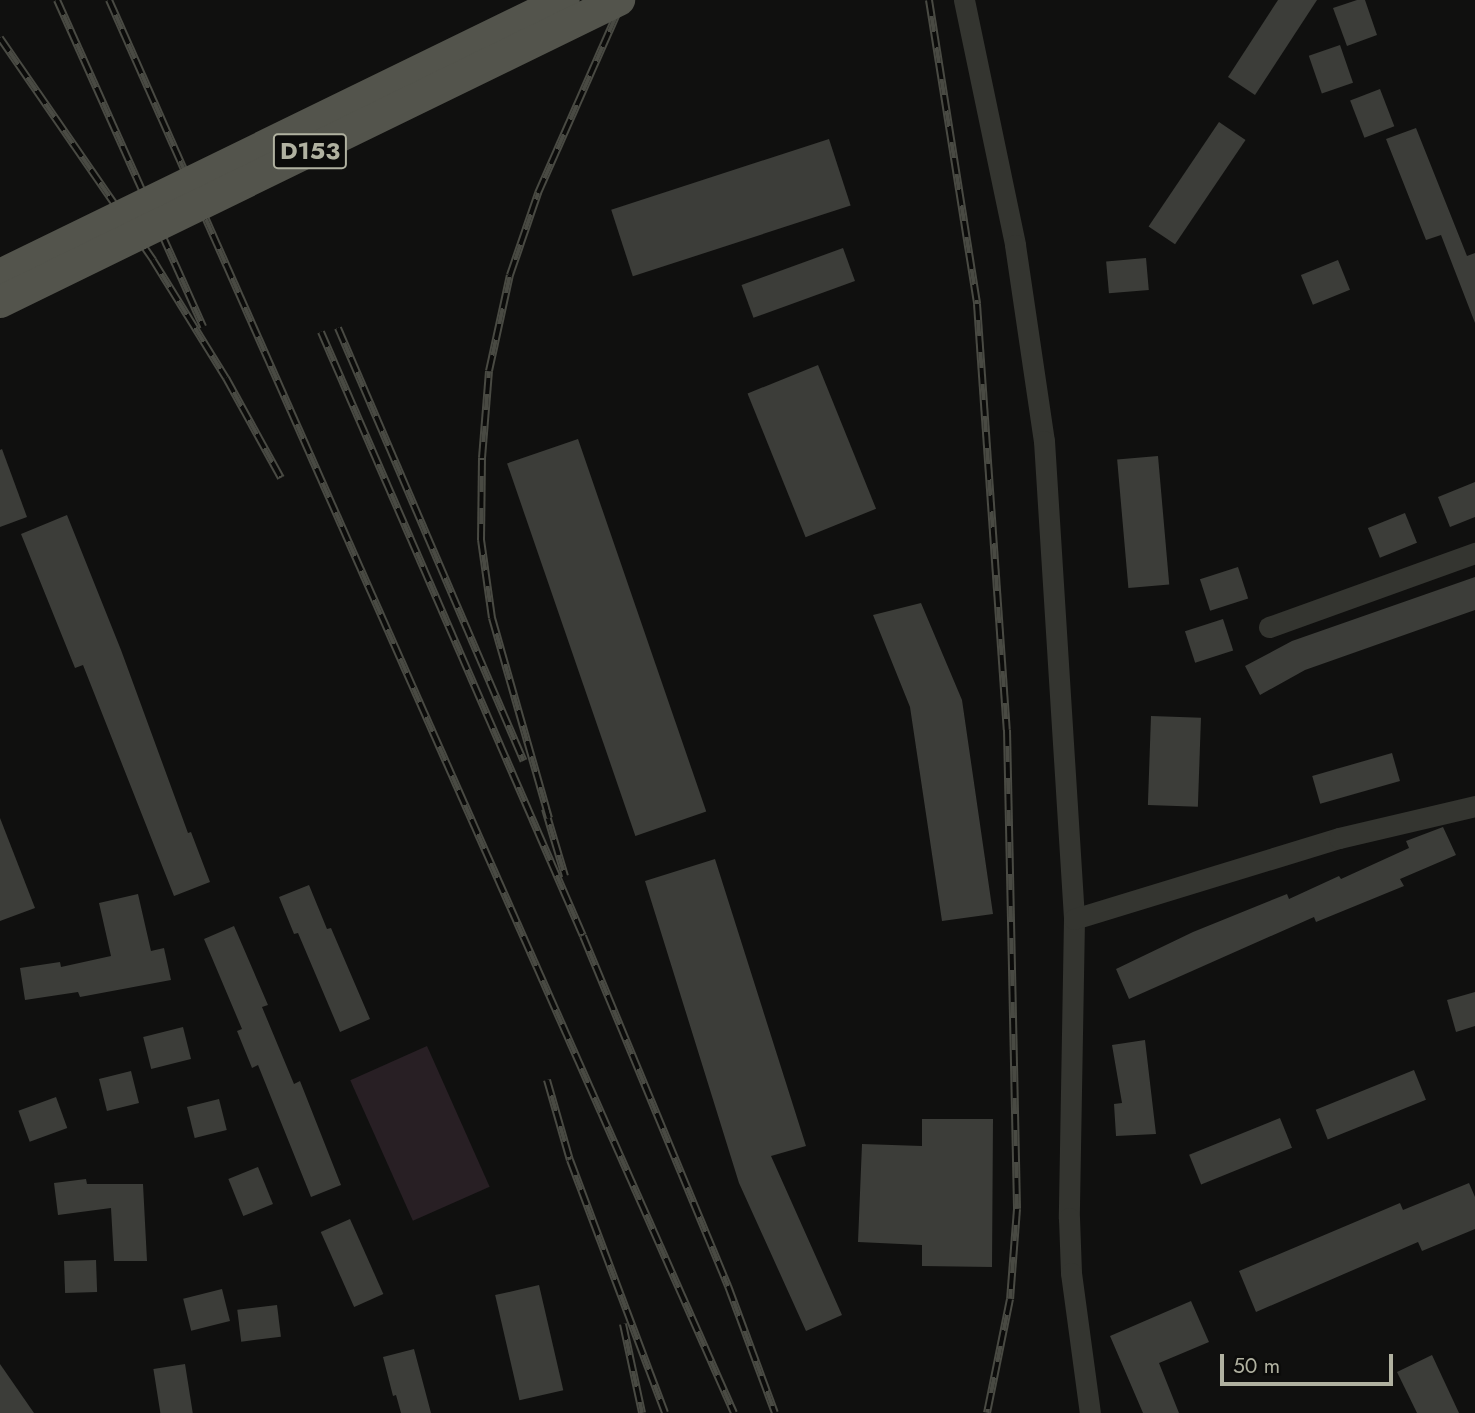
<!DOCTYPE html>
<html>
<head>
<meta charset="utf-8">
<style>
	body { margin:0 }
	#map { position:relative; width:1475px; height:1413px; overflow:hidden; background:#10100f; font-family:Jost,sans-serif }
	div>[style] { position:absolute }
	.green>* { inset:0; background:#281f24; transform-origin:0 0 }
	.building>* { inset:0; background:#3c3d39; transform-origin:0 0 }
	.street>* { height:21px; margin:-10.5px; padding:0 10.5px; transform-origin:10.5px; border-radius:10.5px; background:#343530 }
	.rail>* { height:8px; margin-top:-4px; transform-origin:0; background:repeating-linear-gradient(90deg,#0b0b0a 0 16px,#494a43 0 32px); box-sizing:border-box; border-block:2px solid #494a43 }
	.primary-bridge>* { height:32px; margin:-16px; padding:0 16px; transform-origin:16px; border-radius:16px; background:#53544c }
	span { translate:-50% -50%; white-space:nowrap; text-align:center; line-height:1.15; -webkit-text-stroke:7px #0b0b0a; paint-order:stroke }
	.shield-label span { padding:2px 5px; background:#0b0b0a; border:2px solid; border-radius:5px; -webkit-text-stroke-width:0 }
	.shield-label { font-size:24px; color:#b0b1a0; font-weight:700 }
	.scale { position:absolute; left:1220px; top:1354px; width:173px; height:32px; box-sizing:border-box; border:4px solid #b0b1a0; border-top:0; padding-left:9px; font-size:21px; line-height:24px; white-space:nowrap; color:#b0b1a0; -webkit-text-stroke:5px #0b0b0a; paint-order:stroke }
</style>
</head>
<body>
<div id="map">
	<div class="green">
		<i style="left:427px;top:1046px;width:154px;height:84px;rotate:66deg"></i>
	</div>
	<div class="building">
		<i style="clip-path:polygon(1278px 0,1317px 0,1255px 95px,1228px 77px)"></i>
		<i style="clip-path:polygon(1357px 0,1365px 0,1377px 35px,1347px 46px,1333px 8px)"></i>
		<i style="left:1340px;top:45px;width:40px;height:33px;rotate:71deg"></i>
		<i style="left:1380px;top:89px;width:40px;height:32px;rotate:69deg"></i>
		<i style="left:1219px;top:122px;width:32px;height:126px;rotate:34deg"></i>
		<i style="clip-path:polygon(1416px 128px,1467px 256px,1475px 253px,1475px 323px,1441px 235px,1426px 240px,1386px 139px)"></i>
		<i style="left:829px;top:139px;width:70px;height:229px;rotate:72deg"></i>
		<i style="left:843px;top:248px;width:35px;height:108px;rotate:70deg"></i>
		<i style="left:1146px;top:258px;width:32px;height:40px;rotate:85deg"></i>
		<i style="left:1338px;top:260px;width:32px;height:40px;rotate:68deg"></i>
		<i style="left:818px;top:365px;width:155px;height:76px;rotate:68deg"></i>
		<i style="left:578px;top:439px;width:394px;height:75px;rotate:71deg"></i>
		<i style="clip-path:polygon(2px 449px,27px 517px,0 527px,0 450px)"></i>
		<i style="left:1158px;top:456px;width:129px;height:41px;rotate:85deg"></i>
		<i style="clip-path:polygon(1475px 482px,1475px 517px,1450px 527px,1438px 497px)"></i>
		<i style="left:1405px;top:513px;width:32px;height:40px;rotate:68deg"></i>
		<i style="clip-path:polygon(67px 515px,121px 650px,188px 833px,191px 832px,210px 882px,174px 896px,83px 665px,75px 668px,21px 534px)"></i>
		<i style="left:1238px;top:567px;width:33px;height:40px;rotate:72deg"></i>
		<i style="clip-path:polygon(1475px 577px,1475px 610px,1305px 670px,1260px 695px,1245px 666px,1292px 641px)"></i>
		<i style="clip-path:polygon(921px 603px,962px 700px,993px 914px,942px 921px,910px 707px,873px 615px)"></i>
		<i style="left:1223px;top:619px;width:33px;height:40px;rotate:72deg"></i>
		<i style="left:1151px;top:716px;width:50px;height:89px;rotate:2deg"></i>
		<i style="left:1392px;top:753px;width:29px;height:83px;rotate:74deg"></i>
		<i style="clip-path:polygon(0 818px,35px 908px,0 921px)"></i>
		<i style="clip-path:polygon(1443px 827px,1456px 855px,1400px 879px,1404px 886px,1316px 922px,1314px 917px,1129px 999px,1116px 969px,1193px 932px,1287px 894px,1289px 899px,1339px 876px,1341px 879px,1409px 848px,1406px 841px)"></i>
		<i style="clip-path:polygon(715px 859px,806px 1146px,771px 1156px,842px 1315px,806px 1331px,739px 1183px,645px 881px)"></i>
		<i style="clip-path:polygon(309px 885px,327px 929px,331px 928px,370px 1019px,340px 1032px,298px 933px,294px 934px,279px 897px)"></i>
		<i style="clip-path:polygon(138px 894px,151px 951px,164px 948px,171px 980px,80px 997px,78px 992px,25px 1000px,20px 968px,60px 962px,61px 967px,111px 956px,99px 903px)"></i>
		<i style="clip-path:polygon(234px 926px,268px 1005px,262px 1007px,294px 1084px,300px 1081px,341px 1185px,311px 1197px,258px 1065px,252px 1068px,237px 1031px,242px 1029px,204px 939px)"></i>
		<i style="clip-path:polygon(1475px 992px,1475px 1026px,1456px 1032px,1447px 1000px)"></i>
		<i style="left:183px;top:1027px;width:33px;height:41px;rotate:76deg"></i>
		<i style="clip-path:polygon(1145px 1040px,1156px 1134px,1116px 1136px,1114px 1104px,1122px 1103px,1112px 1045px)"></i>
		<i style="left:1414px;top:1070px;width:32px;height:106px;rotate:68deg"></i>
		<i style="left:131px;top:1071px;width:33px;height:33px;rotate:76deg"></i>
		<i style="left:56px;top:1097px;width:33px;height:40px;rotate:70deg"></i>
		<i style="left:219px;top:1099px;width:32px;height:33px;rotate:76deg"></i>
		<i style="left:1280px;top:1118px;width:32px;height:98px;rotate:68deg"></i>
		<i style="clip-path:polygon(922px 1119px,993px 1119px,992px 1267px,922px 1266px,922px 1245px,858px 1242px,862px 1144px,922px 1146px)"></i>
		<i style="left:258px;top:1167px;width:40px;height:32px;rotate:68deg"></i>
		<i style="clip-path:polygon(86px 1179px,87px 1184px,143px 1184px,147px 1261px,114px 1261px,111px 1208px,58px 1215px,54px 1183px)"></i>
		<i style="clip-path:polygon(1469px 1183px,1475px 1197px,1475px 1229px,1422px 1251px,1418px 1242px,1256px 1312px,1239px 1271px,1400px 1203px,1403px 1210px)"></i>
		<i style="left:350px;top:1219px;width:82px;height:32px;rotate:66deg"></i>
		<i style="left:96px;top:1260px;width:32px;height:32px;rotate:88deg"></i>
		<i style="left:539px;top:1285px;width:108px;height:45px;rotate:77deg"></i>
		<i style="left:222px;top:1289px;width:33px;height:40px;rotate:76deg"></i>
		<i style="clip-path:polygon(1191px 1301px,1209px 1342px,1159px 1363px,1179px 1413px,1143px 1413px,1110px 1336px)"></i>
		<i style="left:277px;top:1305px;width:32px;height:40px;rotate:83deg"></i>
		<i style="clip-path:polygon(414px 1349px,431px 1413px,401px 1413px,396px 1395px,393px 1396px,383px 1357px)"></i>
		<i style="clip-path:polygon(1432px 1355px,1459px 1413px,1417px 1413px,1397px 1372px)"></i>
		<i style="clip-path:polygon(0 1364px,34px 1413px,0 1413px)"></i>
		<i style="left:185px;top:1364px;width:50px;height:32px;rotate:81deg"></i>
	</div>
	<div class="street">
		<i style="left:964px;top:0;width:250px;rotate:78.2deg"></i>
		<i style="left:1015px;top:245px;width:198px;rotate:81.6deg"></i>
		<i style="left:1044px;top:441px;width:479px;rotate:86.4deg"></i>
		<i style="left:1074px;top:919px;width:299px;rotate:91deg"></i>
		<i style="left:1069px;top:1218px;width:55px;rotate:87.9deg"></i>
		<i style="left:1071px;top:1273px;width:141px;rotate:82.3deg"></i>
		<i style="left:1269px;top:627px;width:219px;rotate:-19.8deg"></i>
		<i style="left:1074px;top:919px;width:277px;rotate:-17deg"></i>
		<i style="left:1339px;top:838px;width:140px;rotate:-13.2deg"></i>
	</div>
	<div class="rail">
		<i style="left:57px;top:0;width:358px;rotate:65.9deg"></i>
		<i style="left:109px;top:0;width:1545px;rotate:66.14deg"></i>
		<i style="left:929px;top:0;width:308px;rotate:81deg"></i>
		<i style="left:977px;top:304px;width:427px;rotate:86deg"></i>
		<i style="left:1007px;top:730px;width:479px;rotate:88.8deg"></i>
		<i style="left:1017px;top:1209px;width:90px;rotate:94.4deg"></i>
		<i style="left:1010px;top:1299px;width:116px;rotate:101.4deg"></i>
		<i style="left:0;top:38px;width:270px;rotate:55.4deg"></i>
		<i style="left:153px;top:260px;width:139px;rotate:58.3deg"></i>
		<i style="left:226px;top:378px;width:114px;rotate:61.2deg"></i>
		<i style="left:338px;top:328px;width:471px;rotate:66.8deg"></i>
		<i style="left:321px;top:332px;width:658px;rotate:66.55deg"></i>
		<i style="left:583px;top:936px;width:379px;rotate:67.5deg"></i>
		<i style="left:728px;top:1286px;width:135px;rotate:69.7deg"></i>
		<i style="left:545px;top:809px;width:70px;rotate:73.4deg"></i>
		<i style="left:549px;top:818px;width:208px;rotate:-105.9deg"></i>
		<i style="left:492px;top:618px;width:79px;rotate:-98deg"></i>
		<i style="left:481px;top:540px;width:82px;rotate:-89.3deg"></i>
		<i style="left:482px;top:458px;width:87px;rotate:-85.4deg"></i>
		<i style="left:489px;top:371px;width:98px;rotate:-77.7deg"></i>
		<i style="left:510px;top:275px;width:87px;rotate:-71.1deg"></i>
		<i style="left:538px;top:193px;width:211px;rotate:-66.2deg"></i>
		<i style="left:547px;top:1080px;width:83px;rotate:74deg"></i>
		<i style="left:570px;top:1160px;width:270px;rotate:69.4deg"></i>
		<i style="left:623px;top:1324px;width:91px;rotate:77.9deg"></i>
	</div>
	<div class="primary-bridge">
		<i style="left:0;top:275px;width:627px;rotate:-25.99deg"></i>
		<i style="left:0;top:302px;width:689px;rotate:-26.01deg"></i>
	</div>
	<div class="shield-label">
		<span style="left:310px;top:151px">D153</span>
	</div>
	<div class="scale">50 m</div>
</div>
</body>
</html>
